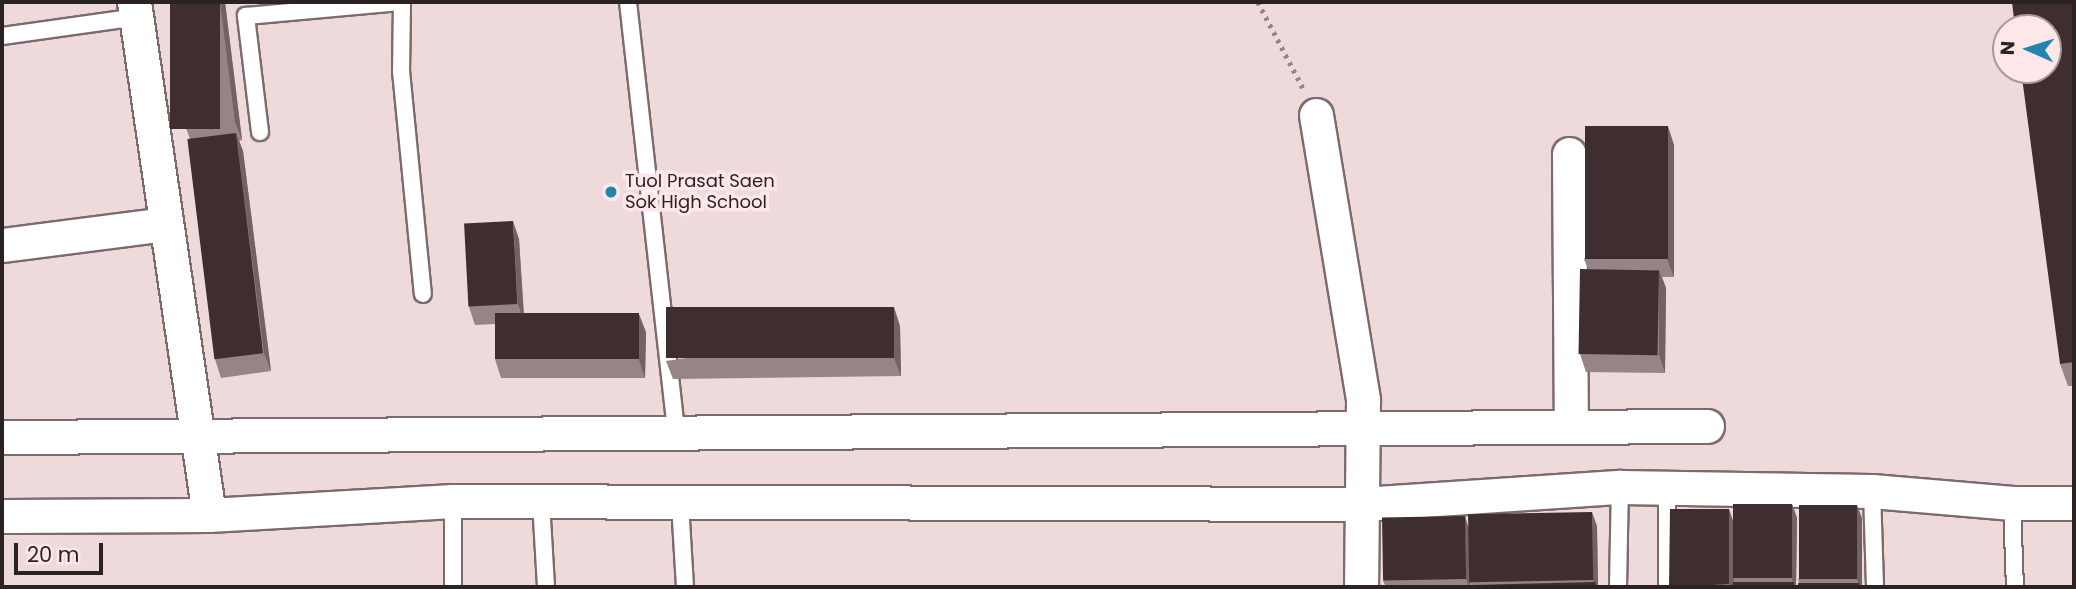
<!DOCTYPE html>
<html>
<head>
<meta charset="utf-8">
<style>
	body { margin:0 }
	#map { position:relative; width:2076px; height:589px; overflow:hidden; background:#efdadb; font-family:Poppins,sans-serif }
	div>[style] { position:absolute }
	.path>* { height:4.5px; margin-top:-2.25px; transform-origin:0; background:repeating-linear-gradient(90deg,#948585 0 3.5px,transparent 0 8.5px) }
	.roads { filter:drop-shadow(2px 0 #7d6b6c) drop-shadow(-2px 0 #7d6b6c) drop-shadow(0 2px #7d6b6c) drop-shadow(0 -2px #7d6b6c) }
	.lane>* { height:16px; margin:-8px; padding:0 8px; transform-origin:8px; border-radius:8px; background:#fff }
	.street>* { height:33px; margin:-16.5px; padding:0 16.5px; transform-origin:16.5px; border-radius:16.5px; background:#fff }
	.wall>* { inset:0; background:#968486 }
	.shaded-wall>* { inset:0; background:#736263 }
	.building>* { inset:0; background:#3e2e30; transform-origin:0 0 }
	.dots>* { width:19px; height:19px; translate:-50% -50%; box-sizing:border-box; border:4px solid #fde7e8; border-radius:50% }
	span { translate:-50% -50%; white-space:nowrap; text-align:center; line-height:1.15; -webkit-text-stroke:7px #fde7e8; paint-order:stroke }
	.poi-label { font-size:18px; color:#2b2323 }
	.left { translate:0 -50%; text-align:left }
	.frame { position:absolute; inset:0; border:4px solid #2b2323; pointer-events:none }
	.north { position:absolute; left:1992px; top:14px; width:70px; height:70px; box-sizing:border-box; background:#fde7e8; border:2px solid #a99999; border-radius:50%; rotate:273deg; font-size:19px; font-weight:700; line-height:28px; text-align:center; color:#2b2323 }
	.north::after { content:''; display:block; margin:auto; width:24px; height:32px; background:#2484b0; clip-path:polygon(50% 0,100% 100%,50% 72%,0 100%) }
	.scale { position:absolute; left:14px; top:543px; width:89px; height:32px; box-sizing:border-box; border:4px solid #2b2323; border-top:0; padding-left:9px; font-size:21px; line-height:24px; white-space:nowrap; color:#2b2323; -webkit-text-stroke:5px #fde7e8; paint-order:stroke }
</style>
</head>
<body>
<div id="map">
	<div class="path">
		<i style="left:1258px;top:2px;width:97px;rotate:62.4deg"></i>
	</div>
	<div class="roads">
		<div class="lane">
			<i style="left:402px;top:2px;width:69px;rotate:90.8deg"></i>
			<i style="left:401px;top:71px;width:224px;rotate:84.4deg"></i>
			<i style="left:628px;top:2px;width:434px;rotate:83.6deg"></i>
			<i style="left:2px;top:36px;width:136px;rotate:-8deg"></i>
			<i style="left:260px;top:132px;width:117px;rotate:-96.9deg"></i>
			<i style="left:246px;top:16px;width:155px;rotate:-5.2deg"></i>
			<i style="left:1872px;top:491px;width:96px;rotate:88.2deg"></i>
			<i style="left:541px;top:502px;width:85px;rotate:86.6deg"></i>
			<i style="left:680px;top:503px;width:84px;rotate:86.6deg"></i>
			<i style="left:2012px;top:503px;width:84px;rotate:88deg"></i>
			<i style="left:453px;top:587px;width:86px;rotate:-90deg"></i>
			<i style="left:1618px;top:587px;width:100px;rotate:-88.9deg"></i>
			<i style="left:1667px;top:587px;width:97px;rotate:-90deg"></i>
		</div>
		<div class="street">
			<i style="left:134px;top:2px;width:518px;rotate:81.68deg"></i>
			<i style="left:1316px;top:115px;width:289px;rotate:80.6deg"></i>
			<i style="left:1363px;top:400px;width:187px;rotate:90.6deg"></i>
			<i style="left:1569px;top:154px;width:273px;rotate:89.6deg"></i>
			<i style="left:2px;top:245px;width:165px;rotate:-7.3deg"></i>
			<i style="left:2px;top:437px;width:1705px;rotate:-0.37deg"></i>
			<i style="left:2px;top:516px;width:207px;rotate:-0.3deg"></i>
			<i style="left:209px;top:515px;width:244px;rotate:-3.3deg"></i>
			<i style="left:453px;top:501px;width:909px;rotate:0.19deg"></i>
			<i style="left:1362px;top:504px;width:259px;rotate:-3.8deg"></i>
			<i style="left:1620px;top:487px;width:252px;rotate:0.9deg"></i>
			<i style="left:1872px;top:491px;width:141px;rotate:4.9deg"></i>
			<i style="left:2012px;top:503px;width:62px"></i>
		</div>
	</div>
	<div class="wall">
		<i style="clip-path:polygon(170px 2px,225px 2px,242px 140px,239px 141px,243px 151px,271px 371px,221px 378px,215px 359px,190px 139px,186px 128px)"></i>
		<i style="clip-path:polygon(2074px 2px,2074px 386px,2068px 386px,2060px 364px)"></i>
		<i style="clip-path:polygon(1674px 145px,1674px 277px,1662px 277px,1666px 288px,1665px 373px,1586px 372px,1580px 354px,1588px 269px,1584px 259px)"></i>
		<i style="clip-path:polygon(519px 239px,524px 313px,646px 332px,645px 378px,501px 378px,495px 359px,495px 324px,475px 325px,469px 307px)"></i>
		<i style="clip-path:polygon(900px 326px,901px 376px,673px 379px,666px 361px)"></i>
		<i style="clip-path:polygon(1792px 504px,1797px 518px,1796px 587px,1669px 587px,1733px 520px)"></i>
		<i style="clip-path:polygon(1465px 516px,1468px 527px,1597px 526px,1598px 587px,1472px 587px,1470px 584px,1470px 587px,1386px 587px,1383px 581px)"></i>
		<i style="clip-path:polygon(1862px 518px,1862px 587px,1799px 583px,1798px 579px)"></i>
	</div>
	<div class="shaded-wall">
		<i style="clip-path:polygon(220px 2px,225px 2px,242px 140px,235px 122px)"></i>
		<i style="clip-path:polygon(1668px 126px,1674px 145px,1674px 277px,1667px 259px)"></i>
		<i style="clip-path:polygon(236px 133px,243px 151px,271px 371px,264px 353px)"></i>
		<i style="clip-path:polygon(513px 221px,519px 239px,524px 322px,518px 304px)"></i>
		<i style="clip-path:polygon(1659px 270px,1666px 288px,1665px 373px,1659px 355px)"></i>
		<i style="clip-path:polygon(894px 307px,900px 326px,901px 376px,894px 358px)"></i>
		<i style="clip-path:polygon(639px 314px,646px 332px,645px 378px,639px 360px)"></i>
		<i style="clip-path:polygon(1792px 504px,1797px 518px,1796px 587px,1794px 587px,1792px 579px)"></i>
		<i style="clip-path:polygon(1857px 505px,1862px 518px,1862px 587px,1859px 587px,1857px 579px)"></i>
		<i style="clip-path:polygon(1729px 509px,1734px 523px,1734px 587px,1730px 587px,1729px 584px)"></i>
		<i style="clip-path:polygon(1592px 512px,1597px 526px,1598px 587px,1596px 587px,1593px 580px)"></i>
		<i style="clip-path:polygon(1465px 516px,1469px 530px,1470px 587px,1469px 587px,1466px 579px)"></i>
	</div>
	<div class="building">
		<i style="left:170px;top:2px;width:50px;height:127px"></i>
		<i style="clip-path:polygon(2012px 2px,2074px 2px,2074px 362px,2060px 364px,2021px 70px,2048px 70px,2048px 28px,2015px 28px)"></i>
		<i style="left:1585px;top:126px;width:83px;height:133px"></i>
		<i style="left:236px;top:133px;width:222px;height:49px;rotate:83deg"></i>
		<i style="left:513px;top:221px;width:83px;height:49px;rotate:87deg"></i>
		<i style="left:1580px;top:269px;width:79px;height:85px;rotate:1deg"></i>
		<i style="left:894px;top:307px;width:51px;height:228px;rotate:90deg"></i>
		<i style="left:495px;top:313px;width:144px;height:46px"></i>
		<i style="left:1733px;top:504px;width:59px;height:74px"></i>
		<i style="left:1799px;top:505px;width:58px;height:74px"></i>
		<i style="clip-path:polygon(1670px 509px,1729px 509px,1729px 584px,1712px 584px,1731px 585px,1731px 587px,1669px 587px)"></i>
		<i style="left:1592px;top:512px;width:68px;height:124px;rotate:89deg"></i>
		<i style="left:1465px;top:516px;width:63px;height:83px;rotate:89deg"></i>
		<i style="clip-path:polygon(1595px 582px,1596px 587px,1472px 587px,1472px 585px)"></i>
		<i style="left:1733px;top:582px;width:61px;height:5px"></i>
		<i style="left:1798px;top:583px;width:61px;height:4px"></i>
	</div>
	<div class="dots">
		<i style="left:611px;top:192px;background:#2484b0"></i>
	</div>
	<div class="poi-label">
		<span class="left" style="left:625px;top:192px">Tuol Prasat Saen<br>Sok High School</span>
	</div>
	<div class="frame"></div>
	<div class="north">N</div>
	<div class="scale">20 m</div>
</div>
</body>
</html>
